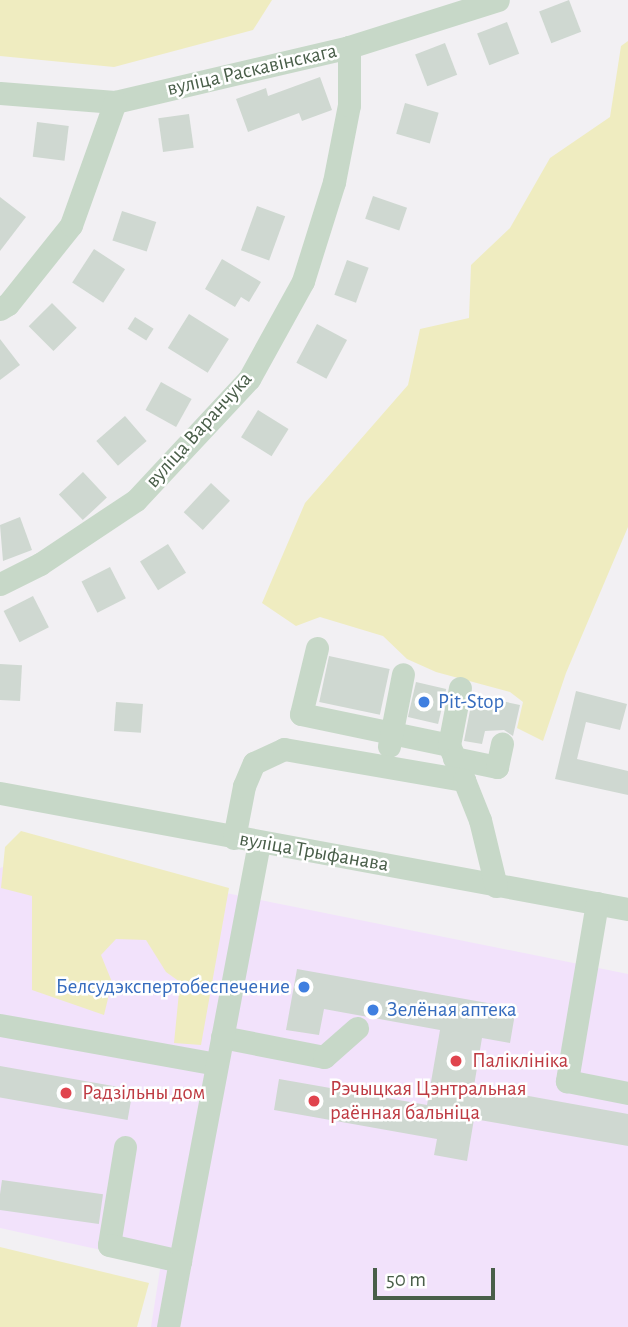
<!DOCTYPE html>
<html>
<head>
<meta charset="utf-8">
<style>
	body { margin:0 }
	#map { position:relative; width:628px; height:1327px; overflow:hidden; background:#f2f0f3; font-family:"Alegreya Sans",sans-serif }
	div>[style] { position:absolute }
	.medical>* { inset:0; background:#f2e2fb }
	.green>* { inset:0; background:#efecc0 }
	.building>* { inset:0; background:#cfd8d1; transform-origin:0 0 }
	.minor>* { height:23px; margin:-11.5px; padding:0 11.5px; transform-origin:11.5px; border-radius:11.5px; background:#c7d8c8 }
	.dots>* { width:19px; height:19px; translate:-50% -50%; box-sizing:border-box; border:4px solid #fff; border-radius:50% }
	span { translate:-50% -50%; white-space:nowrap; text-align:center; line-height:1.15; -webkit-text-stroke:5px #fff; paint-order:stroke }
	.street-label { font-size:21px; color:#495e49 }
	.shop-label { font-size:21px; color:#366cbe }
	.left { translate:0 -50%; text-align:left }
	.right { translate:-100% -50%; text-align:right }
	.health-label { font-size:21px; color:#be3a42 }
	.scale { position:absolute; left:373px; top:1268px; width:122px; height:32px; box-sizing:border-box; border:4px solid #495e49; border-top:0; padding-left:9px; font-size:21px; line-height:24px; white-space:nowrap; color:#495e49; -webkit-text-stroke:5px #fff; paint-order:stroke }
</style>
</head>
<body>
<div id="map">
	<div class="medical">
		<i style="clip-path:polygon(37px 855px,628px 974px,628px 1327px,151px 1327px,161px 1263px,0 1228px,0 868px)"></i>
	</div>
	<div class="green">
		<i style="clip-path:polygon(0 0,272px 0,253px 30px,114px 67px,0 56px)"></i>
		<i style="clip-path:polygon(628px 41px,628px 527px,566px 673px,543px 741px,517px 728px,523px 702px,510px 692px,436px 672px,407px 659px,383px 636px,320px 617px,296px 626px,262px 603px,305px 503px,408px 385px,420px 329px,469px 318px,471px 265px,510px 228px,550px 158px,610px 117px,621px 46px)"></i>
		<i style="clip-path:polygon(21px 831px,229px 888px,201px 1045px,174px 1043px,180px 982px,166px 972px,146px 940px,116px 939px,101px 955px,112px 982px,104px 1015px,32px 990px,32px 896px,1px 888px,5px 847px)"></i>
		<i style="clip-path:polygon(0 1247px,149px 1283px,137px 1327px,0 1327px)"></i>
	</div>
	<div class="building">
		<i style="left:569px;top:0;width:34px;height:32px;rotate:69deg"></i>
		<i style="left:507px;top:22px;width:34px;height:32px;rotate:69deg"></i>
		<i style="left:445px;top:43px;width:34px;height:32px;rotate:69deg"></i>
		<i style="clip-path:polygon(320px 77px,332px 110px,302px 121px,299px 113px,248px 132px,236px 99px,266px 88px,268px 96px)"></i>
		<i style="left:405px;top:103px;width:35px;height:32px;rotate:16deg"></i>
		<i style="left:189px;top:114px;width:34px;height:31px;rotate:82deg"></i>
		<i style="left:37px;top:122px;width:32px;height:35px;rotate:7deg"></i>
		<i style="left:373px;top:196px;width:36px;height:24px;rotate:19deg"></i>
		<i style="clip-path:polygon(0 197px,26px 217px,0 251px)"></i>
		<i style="left:257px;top:206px;width:30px;height:47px;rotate:20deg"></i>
		<i style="left:122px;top:211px;width:36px;height:31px;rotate:18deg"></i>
		<i style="left:94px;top:249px;width:37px;height:40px;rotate:33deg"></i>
		<i style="clip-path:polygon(222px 259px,261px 282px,249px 302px,241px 297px,235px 307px,205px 289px)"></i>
		<i style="left:347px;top:260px;width:23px;height:37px;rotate:20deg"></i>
		<i style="left:52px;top:303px;width:35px;height:33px;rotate:45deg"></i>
		<i style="left:189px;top:314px;width:47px;height:40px;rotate:32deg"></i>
		<i style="left:135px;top:317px;width:22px;height:14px;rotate:32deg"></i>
		<i style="left:317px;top:324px;width:34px;height:44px;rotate:28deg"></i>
		<i style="clip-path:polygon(0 339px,20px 365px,0 380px)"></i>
		<i style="left:161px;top:382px;width:35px;height:32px;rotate:29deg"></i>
		<i style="left:258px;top:410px;width:36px;height:32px;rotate:32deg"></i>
		<i style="left:125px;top:416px;width:33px;height:38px;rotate:49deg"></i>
		<i style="left:83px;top:472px;width:35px;height:33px;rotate:47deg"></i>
		<i style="left:211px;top:483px;width:26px;height:40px;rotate:43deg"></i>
		<i style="clip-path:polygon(20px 517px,32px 550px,3px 561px,0 525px)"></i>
		<i style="left:168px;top:544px;width:34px;height:33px;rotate:58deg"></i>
		<i style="left:110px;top:567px;width:35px;height:32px;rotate:63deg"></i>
		<i style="left:33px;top:596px;width:35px;height:33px;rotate:63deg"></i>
		<i style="left:329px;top:656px;width:62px;height:47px;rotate:12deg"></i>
		<i style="left:0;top:664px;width:22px;height:36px;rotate:3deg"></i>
		<i style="left:416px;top:682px;width:31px;height:36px;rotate:13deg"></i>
		<i style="clip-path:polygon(576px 691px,627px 704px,620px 730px,586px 722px,577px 759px,628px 771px,628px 795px,555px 779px)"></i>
		<i style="clip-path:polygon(473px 695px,520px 705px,513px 736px,504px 730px,485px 731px,482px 744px,464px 741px)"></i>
		<i style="left:116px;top:702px;width:27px;height:29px;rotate:4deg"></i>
		<i style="clip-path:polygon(297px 969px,516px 1008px,510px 1043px,482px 1038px,474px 1086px,628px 1114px,628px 1146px,474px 1119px,467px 1161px,434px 1155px,437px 1139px,274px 1110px,279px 1079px,427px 1105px,440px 1030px,324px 1009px,319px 1035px,286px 1030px)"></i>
		<i style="left:0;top:1066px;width:135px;height:31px;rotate:10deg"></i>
		<i style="left:2px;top:1180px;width:102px;height:30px;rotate:8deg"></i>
	</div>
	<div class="minor">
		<i style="left:0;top:93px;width:115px;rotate:4.5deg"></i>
		<i style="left:115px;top:102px;width:240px;rotate:-13.2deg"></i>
		<i style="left:349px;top:47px;width:156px;rotate:-17.5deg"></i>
		<i style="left:0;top:309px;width:9px;rotate:-32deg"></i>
		<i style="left:8px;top:304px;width:101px;rotate:-51.4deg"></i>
		<i style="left:71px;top:225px;width:131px;rotate:-70.3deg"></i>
		<i style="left:0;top:584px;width:45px;rotate:-26.6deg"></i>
		<i style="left:40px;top:564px;width:115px;rotate:-33.7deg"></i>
		<i style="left:136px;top:500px;width:166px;rotate:-47deg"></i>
		<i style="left:249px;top:379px;width:112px;rotate:-61.1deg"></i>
		<i style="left:303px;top:281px;width:104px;rotate:-72.6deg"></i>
		<i style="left:334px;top:182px;width:78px;rotate:-79deg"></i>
		<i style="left:349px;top:105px;width:58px;rotate:-90deg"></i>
		<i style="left:317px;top:648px;width:68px;rotate:103.6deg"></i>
		<i style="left:301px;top:714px;width:151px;rotate:11.8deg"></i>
		<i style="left:449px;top:745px;width:38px;rotate:67deg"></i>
		<i style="left:449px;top:745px;width:58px;rotate:-79.1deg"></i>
		<i style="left:389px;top:746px;width:73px;rotate:-79deg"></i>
		<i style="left:454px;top:758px;width:44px;rotate:11.8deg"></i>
		<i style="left:497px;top:767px;width:24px;rotate:-78deg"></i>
		<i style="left:0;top:793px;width:639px;rotate:10.47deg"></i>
		<i style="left:234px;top:838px;width:53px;rotate:-79.1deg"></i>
		<i style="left:244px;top:786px;width:25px;rotate:-67deg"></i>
		<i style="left:254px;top:763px;width:33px;rotate:-25deg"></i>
		<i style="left:284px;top:749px;width:183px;rotate:9.8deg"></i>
		<i style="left:464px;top:780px;width:43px;rotate:68.2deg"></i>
		<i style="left:480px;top:820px;width:68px;rotate:76.4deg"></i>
		<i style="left:597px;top:903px;width:181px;rotate:99.6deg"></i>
		<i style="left:567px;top:1081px;width:62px;rotate:11.1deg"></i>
		<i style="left:0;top:1025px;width:220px;rotate:10.2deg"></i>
		<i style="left:222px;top:1037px;width:104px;rotate:11.1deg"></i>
		<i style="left:324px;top:1057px;width:44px;rotate:-41.3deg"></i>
		<i style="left:125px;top:1147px;width:99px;rotate:99.3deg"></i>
		<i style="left:109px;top:1245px;width:73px;rotate:12.7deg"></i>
		<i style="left:180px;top:1261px;width:426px;rotate:-79.3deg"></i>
		<i style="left:168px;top:1327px;width:67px;rotate:-79.7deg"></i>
	</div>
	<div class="dots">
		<i style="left:424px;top:702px;background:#3f7fe0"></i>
		<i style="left:304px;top:987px;background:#3f7fe0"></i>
		<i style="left:373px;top:1010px;background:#3f7fe0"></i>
		<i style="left:456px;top:1061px;background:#e0444e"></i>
		<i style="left:66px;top:1093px;background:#e0444e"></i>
		<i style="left:314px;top:1101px;background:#e0444e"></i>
	</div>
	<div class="street-label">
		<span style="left:252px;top:70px;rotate:-13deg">вуліца Раскавінскага</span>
		<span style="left:199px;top:430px;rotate:-48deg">вуліца Варанчука</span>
		<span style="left:314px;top:852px;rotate:10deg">вуліца Трыфанава</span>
	</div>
	<div class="shop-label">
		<span class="left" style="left:438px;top:702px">Pit-Stop</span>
		<span class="right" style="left:290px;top:987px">Белсудэкспертобеспечение</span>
		<span class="left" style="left:387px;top:1010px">Зелёная аптека</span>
	</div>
	<div class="health-label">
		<span class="left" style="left:472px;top:1061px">Паліклініка</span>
		<span class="left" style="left:330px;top:1101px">Рэчыцкая Цэнтральная<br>раённая бальніца</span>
		<span class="left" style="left:82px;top:1093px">Радзільны дом</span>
	</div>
	<div class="scale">50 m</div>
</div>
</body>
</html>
